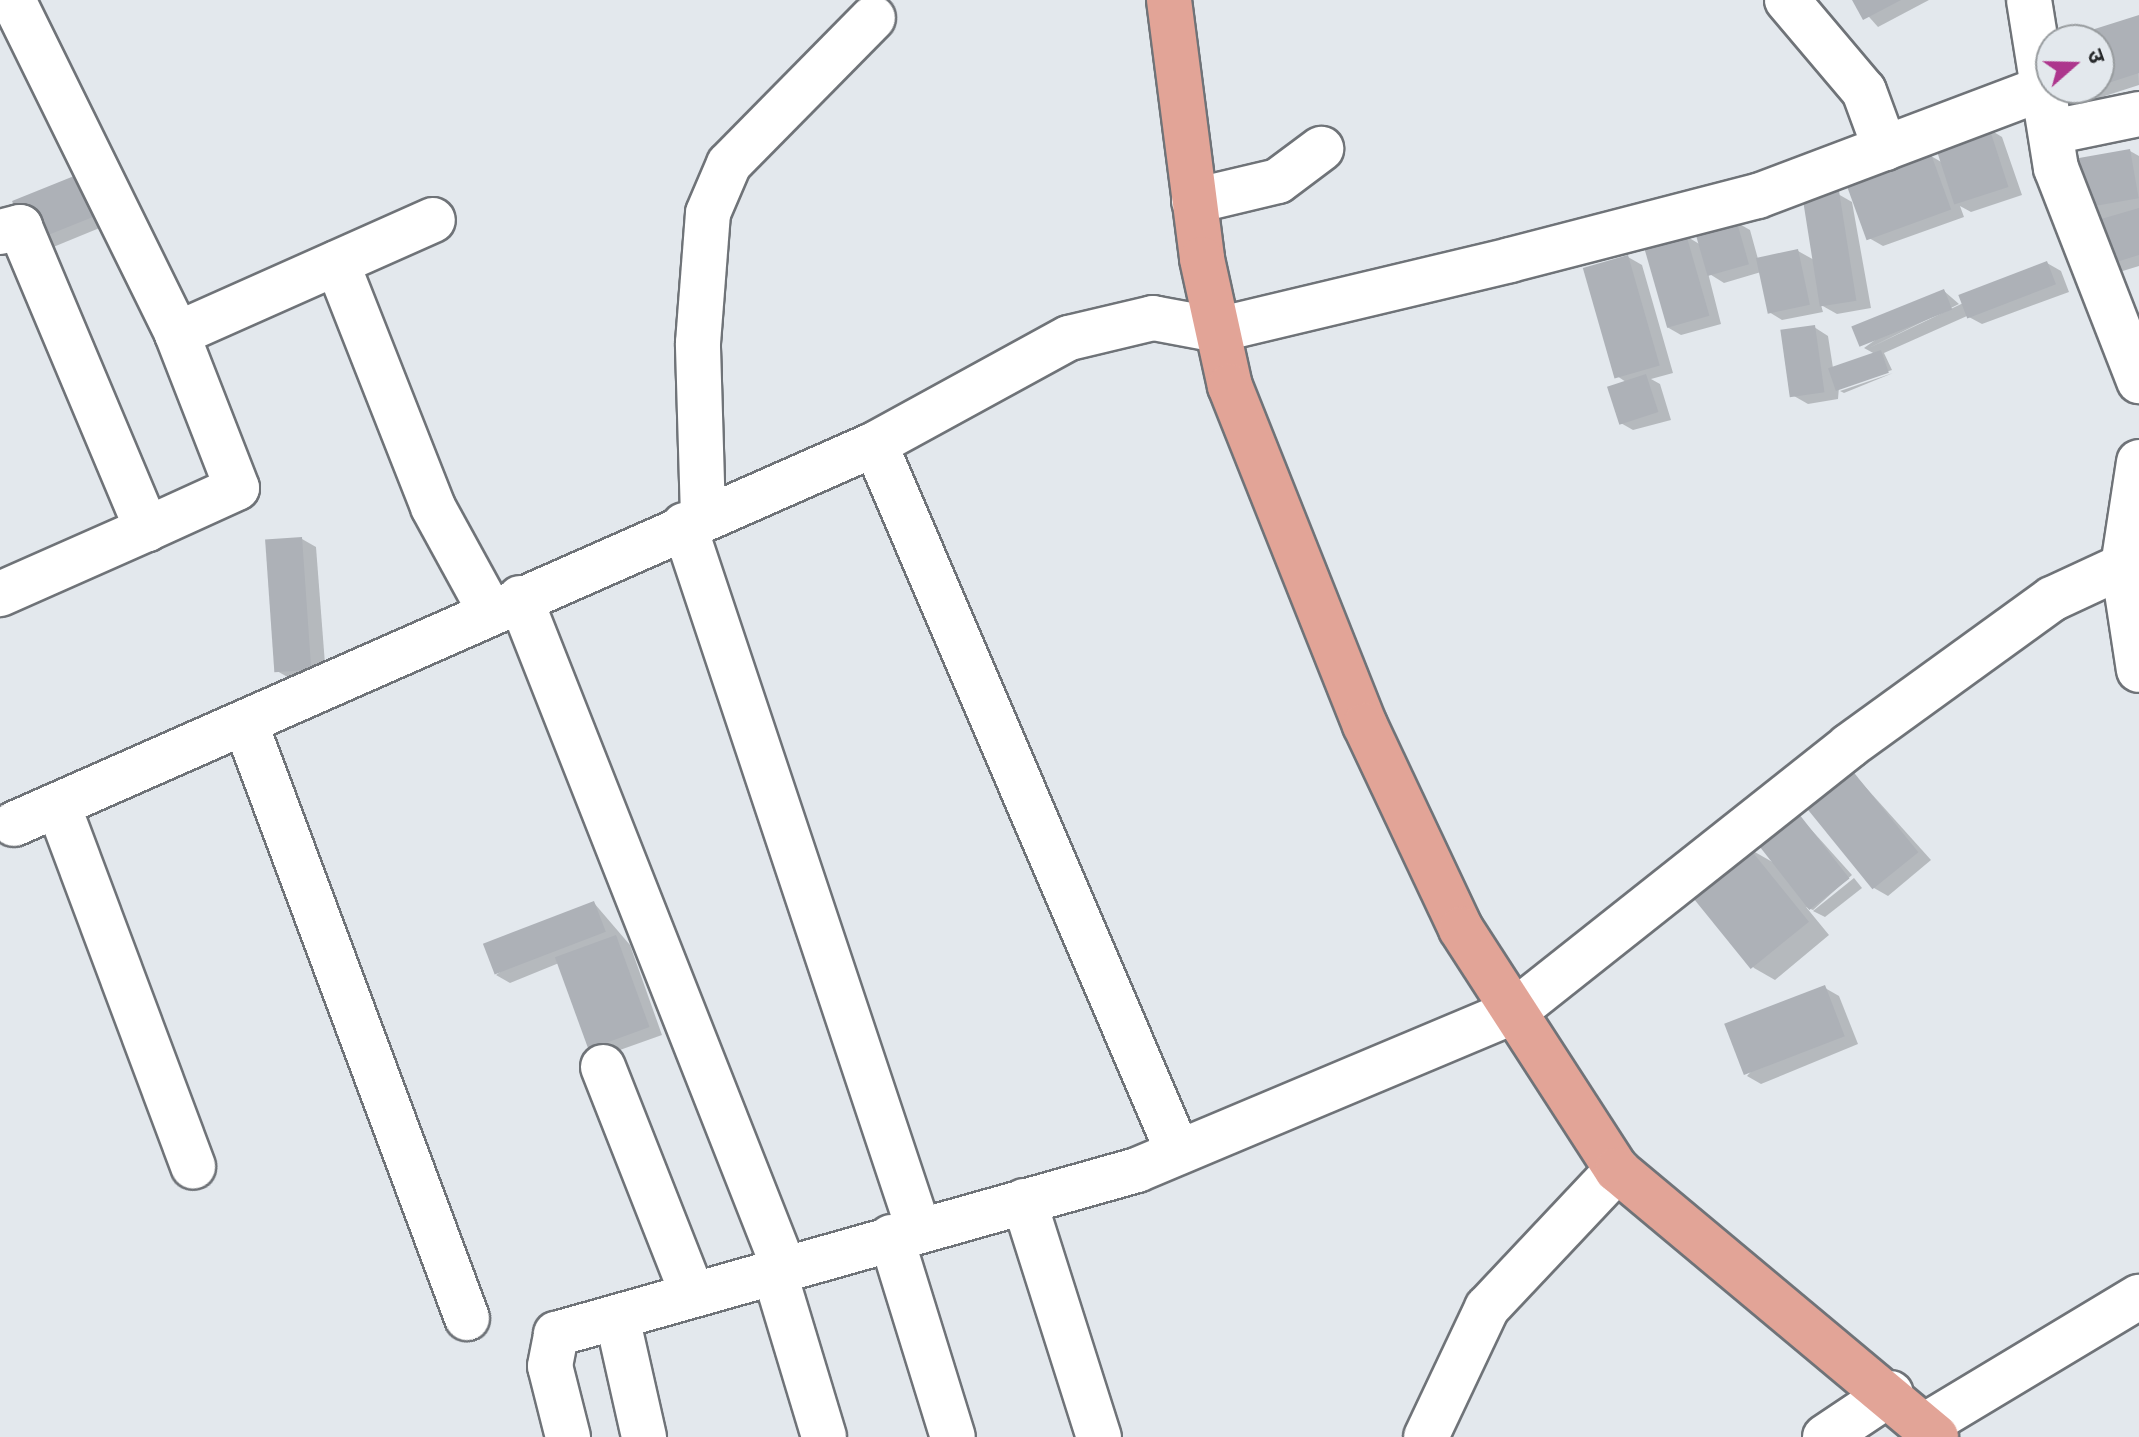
<!DOCTYPE html>
<html>
<head>
<meta charset="utf-8">
<style>
	body { margin:0 }
	#map { position:relative; width:2139px; height:1437px; overflow:hidden; background:#e3e8ed; font-family:"Varela Round","Noto Sans Devanagari",sans-serif }
	div>[style] { position:absolute }
	.shadow>* { inset:0; background:#0003 }
	.building>* { inset:0; background:#adb1b7; transform-origin:0 0 }
	.roads { filter:drop-shadow(2px 0 #6f7378) drop-shadow(-2px 0 #6f7378) drop-shadow(0 2px #6f7378) drop-shadow(0 -2px #6f7378) }
	.minor>* { height:44px; margin:-22px; padding:0 22px; transform-origin:22px; border-radius:22px; background:#fff }
	.major>* { height:44px; margin:-22px; padding:0 22px; transform-origin:22px; border-radius:22px; background:#e2a497 }
	span { translate:-50% -50%; white-space:nowrap; text-align:center; line-height:1.15; -webkit-text-stroke:6px #e3e8ed; paint-order:stroke }
	.north { position:absolute; left:2035px; top:24px; width:80px; height:80px; box-sizing:border-box; background:#e3e8ed; border:2px solid #989c9f; border-radius:50%; rotate:70deg; font-size:22px; font-weight:700; line-height:32px; text-align:center; color:#27292b }
	.north::after { content:''; display:block; margin:auto; width:28px; height:36px; background:#ad368d; clip-path:polygon(50% 0,100% 100%,50% 72%,0 100%) }
</style>
</head>
<body>
<div id="map">
	<div class="shadow">
		<i style="clip-path:polygon(1854px 0,1929px 0,1878px 27px)"></i>
		<i style="clip-path:polygon(2138px 17px,2139px 85px,2077px 105px,2063px 97px,2060px 88px,2099px 88px,2099px 40px,2068px 40px)"></i>
		<i style="clip-path:polygon(1989px 129px,2002px 137px,2022px 195px,1971px 212px,1960px 206px,1964px 217px,1883px 246px,1869px 238px,1931px 156px,1943px 163px)"></i>
		<i style="clip-path:polygon(2130px 151px,2139px 156px,2139px 266px,2113px 274px,2079px 215px)"></i>
		<i style="clip-path:polygon(1838px 194px,1852px 202px,1871px 308px,1837px 314px,1821px 305px,1823px 312px,1782px 320px,1769px 312px,1761px 272px,1724px 283px,1708px 273px,1721px 324px,1681px 335px,1667px 327px,1686px 236px,1701px 245px,1736px 222px,1750px 230px,1758px 259px,1798px 251px,1816px 261px)"></i>
		<i style="clip-path:polygon(15px 203px,119px 220px,46px 250px)"></i>
		<i style="clip-path:polygon(1628px 257px,1642px 265px,1673px 373px,1651px 379px,1660px 384px,1671px 420px,1633px 430px,1619px 422px,1626px 382px,1617px 376px)"></i>
		<i style="clip-path:polygon(2047px 263px,2061px 271px,2069px 292px,1982px 324px,1967px 316px,1884px 353px,1892px 370px,1839px 387px,1838px 399px,1808px 404px,1794px 396px,1814px 327px,1828px 336px,1833px 368px,1875px 354px,1864px 348px,1944px 291px,1959px 304px,1869px 348px)"></i>
		<i style="clip-path:polygon(1893px 373px,1844px 393px,1840px 391px)"></i>
		<i style="clip-path:polygon(302px 539px,316px 547px,326px 677px,291px 679px,277px 671px)"></i>
		<i style="clip-path:polygon(1851px 771px,1931px 860px,1888px 896px,1874px 888px)"></i>
		<i style="clip-path:polygon(1799px 816px,1852px 875px,1813px 910px,1806px 907px,1829px 935px,1775px 980px,1754px 968px,1691px 892px,1746px 847px,1776px 864px)"></i>
		<i style="clip-path:polygon(1854px 878px,1862px 888px,1825px 917px,1813px 911px)"></i>
		<i style="clip-path:polygon(594px 903px,630px 945px,662px 1035px,603px 1056px,589px 1048px,559px 963px,510px 983px,496px 975px)"></i>
		<i style="clip-path:polygon(1825px 988px,1839px 996px,1858px 1044px,1761px 1084px,1747px 1076px)"></i>
	</div>
	<div class="building">
		<i style="clip-path:polygon(1852px 0,1901px 0,1863px 20px)"></i>
		<i style="clip-path:polygon(2139px 15px,2139px 73px,2099px 86px,2099px 40px,2063px 39px)"></i>
		<i style="clip-path:polygon(2058px 88px,2091px 88px,2092px 89px,2061px 98px)"></i>
		<i style="left:1989px;top:127px;width:63px;height:57px;rotate:72deg"></i>
		<i style="left:2130px;top:149px;width:50px;height:69px;rotate:80deg"></i>
		<i style="left:1931px;top:154px;width:59px;height:90px;rotate:70deg"></i>
		<i style="left:89px;top:170px;width:45px;height:83px;rotate:68deg"></i>
		<i style="left:1839px;top:191px;width:111px;height:37px;rotate:81deg"></i>
		<i style="clip-path:polygon(2139px 208px,2139px 255px,2097px 268px,2084px 224px)"></i>
		<i style="left:1736px;top:219px;width:47px;height:43px;rotate:74deg"></i>
		<i style="left:1686px;top:234px;width:85px;height:44px;rotate:74deg"></i>
		<i style="left:1798px;top:249px;width:57px;height:43px;rotate:78deg"></i>
		<i style="left:1628px;top:255px;width:115px;height:47px;rotate:74deg"></i>
		<i style="left:2047px;top:261px;width:25px;height:95px;rotate:69deg"></i>
		<i style="left:1944px;top:289px;width:22px;height:100px;rotate:68deg"></i>
		<i style="left:1815px;top:325px;width:68px;height:35px;rotate:82deg"></i>
		<i style="left:1881px;top:350px;width:24px;height:56px;rotate:71deg"></i>
		<i style="left:1646px;top:374px;width:40px;height:41px;rotate:72deg"></i>
		<i style="left:302px;top:537px;width:133px;height:37px;rotate:86deg"></i>
		<i style="left:1851px;top:769px;width:107px;height:59px;rotate:51deg"></i>
		<i style="left:1799px;top:814px;width:82px;height:51px;rotate:52deg"></i>
		<i style="left:1746px;top:844px;width:100px;height:75px;rotate:51deg"></i>
		<i style="left:594px;top:901px;width:33px;height:119px;rotate:69deg"></i>
		<i style="left:616px;top:935px;width:98px;height:65px;rotate:70deg"></i>
		<i style="left:1825px;top:985px;width:55px;height:108px;rotate:69deg"></i>
	</div>
	<div class="roads">
		<div class="minor">
			<i style="left:13px;top:0;width:372px;rotate:63.8deg"></i>
			<i style="left:177px;top:334px;width:165px;rotate:68.7deg"></i>
			<i style="left:237px;top:488px;width:99px;rotate:155.5deg"></i>
			<i style="left:1787px;top:0;width:119px;rotate:49.8deg"></i>
			<i style="left:1864px;top:91px;width:61px;rotate:69.8deg"></i>
			<i style="left:2029px;top:0;width:170px;rotate:80.9deg"></i>
			<i style="left:2056px;top:168px;width:229px;rotate:68.7deg"></i>
			<i style="left:2052px;top:132px;width:89px;rotate:-11.7deg"></i>
			<i style="left:1194px;top:201px;width:86px;rotate:-13.4deg"></i>
			<i style="left:1278px;top:181px;width:54px;rotate:-36.7deg"></i>
			<i style="left:0;top:232px;width:21px;rotate:-14deg"></i>
			<i style="left:20px;top:227px;width:328px;rotate:67.2deg"></i>
			<i style="left:147px;top:529px;width:161px;rotate:156.1deg"></i>
			<i style="left:337px;top:263px;width:262px;rotate:68.5deg"></i>
			<i style="left:433px;top:507px;width:119px;rotate:61.3deg"></i>
			<i style="left:177px;top:334px;width:280px;rotate:-24deg"></i>
			<i style="left:875px;top:444px;width:770px;rotate:66.83deg"></i>
			<i style="left:2139px;top:462px;width:105px;rotate:98.7deg"></i>
			<i style="left:2123px;top:566px;width:105px;rotate:81.3deg"></i>
			<i style="left:703px;top:516px;width:173px;rotate:-91.7deg"></i>
			<i style="left:698px;top:343px;width:130px;rotate:-85.6deg"></i>
			<i style="left:708px;top:213px;width:53px;rotate:-66.8deg"></i>
			<i style="left:729px;top:164px;width:205px;rotate:-45.4deg"></i>
			<i style="left:684px;top:525px;width:743px;rotate:71.57deg"></i>
			<i style="left:520px;top:598px;width:720px;rotate:68.49deg"></i>
			<i style="left:246px;top:725px;width:633px;rotate:69.56deg"></i>
			<i style="left:58px;top:805px;width:386px;rotate:69.5deg"></i>
			<i style="left:14px;top:824px;width:941px;rotate:-23.81deg"></i>
			<i style="left:875px;top:444px;width:221px;rotate:-28.7deg"></i>
			<i style="left:1069px;top:338px;width:86px;rotate:-13.4deg"></i>
			<i style="left:1153px;top:318px;width:65px;rotate:10.6deg"></i>
			<i style="left:1217px;top:330px;width:301px;rotate:-13.4deg"></i>
			<i style="left:1510px;top:260px;width:256px;rotate:-14.5deg"></i>
			<i style="left:1758px;top:196px;width:309px;rotate:-20.7deg"></i>
			<i style="left:603px;top:1067px;width:245px;rotate:68.5deg"></i>
			<i style="left:1024px;top:1201px;width:248px;rotate:72.4deg"></i>
			<i style="left:891px;top:1237px;width:209px;rotate:72.8deg"></i>
			<i style="left:774px;top:1271px;width:173px;rotate:73.2deg"></i>
			<i style="left:617px;top:1317px;width:123px;rotate:77.3deg"></i>
			<i style="left:1924px;top:1426px;width:251px;rotate:-31deg"></i>
			<i style="left:568px;top:1437px;width:73px;rotate:-104.2deg"></i>
			<i style="left:550px;top:1366px;width:33px;rotate:-79deg"></i>
			<i style="left:556px;top:1334px;width:604px;rotate:-15.76deg"></i>
			<i style="left:1137px;top:1170px;width:410px;rotate:-22.8deg"></i>
			<i style="left:1515px;top:1011px;width:426px;rotate:-38.4deg"></i>
			<i style="left:1849px;top:746px;width:251px;rotate:-35.9deg"></i>
			<i style="left:2052px;top:599px;width:78px;rotate:-24.9deg"></i>
			<i style="left:1426px;top:1437px;width:143px;rotate:-64.7deg"></i>
			<i style="left:1487px;top:1308px;width:190px;rotate:-46.7deg"></i>
			<i style="left:1825px;top:1437px;width:79px;rotate:-33.7deg"></i>
		</div>
		<div class="major">
			<i style="left:1169px;top:0;width:261px;rotate:82.7deg"></i>
			<i style="left:1202px;top:259px;width:130px;rotate:77.6deg"></i>
			<i style="left:1230px;top:386px;width:365px;rotate:68.3deg"></i>
			<i style="left:1365px;top:725px;width:225px;rotate:64.8deg"></i>
			<i style="left:1461px;top:929px;width:287px;rotate:57.1deg"></i>
			<i style="left:1617px;top:1170px;width:416px;rotate:39.9deg"></i>
		</div>
	</div>
	<div class="north">उ</div>
</div>
</body>
</html>
